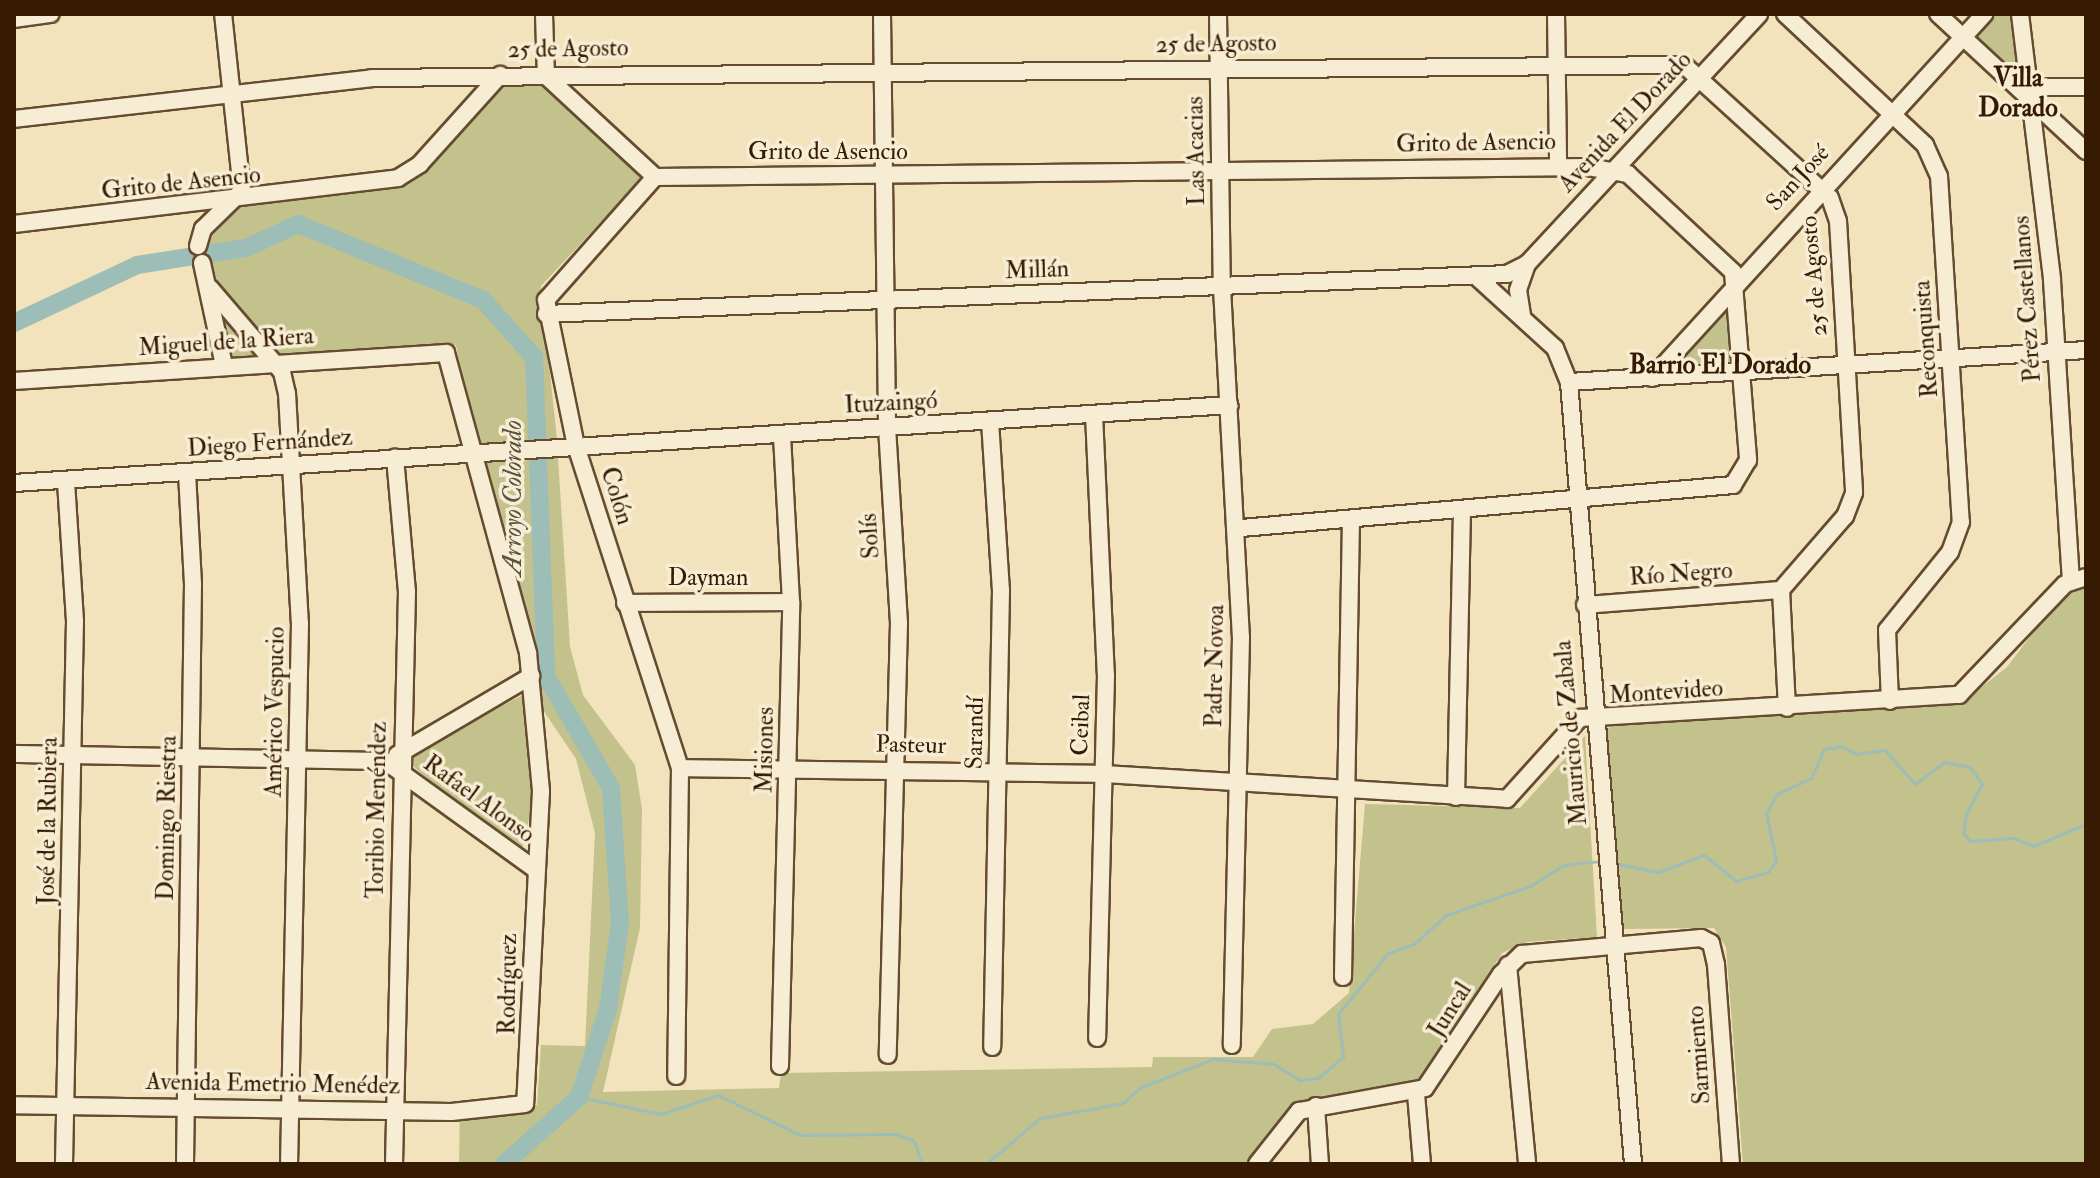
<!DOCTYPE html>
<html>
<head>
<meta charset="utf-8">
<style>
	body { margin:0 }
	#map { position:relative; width:2100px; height:1178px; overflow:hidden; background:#f3e3bd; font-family:"IM FELL Double Pica",serif }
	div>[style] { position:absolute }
	.green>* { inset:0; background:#c3c18c }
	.stream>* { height:3px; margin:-1.5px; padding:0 1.5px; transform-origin:1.5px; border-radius:1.5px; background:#9dbdb7 }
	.river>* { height:18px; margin:-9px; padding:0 9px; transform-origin:9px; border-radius:9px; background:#9dbdb7 }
	.roads { filter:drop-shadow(2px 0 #654c30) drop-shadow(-2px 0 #654c30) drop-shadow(0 2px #654c30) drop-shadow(0 -2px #654c30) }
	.minor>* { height:16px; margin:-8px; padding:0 8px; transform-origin:8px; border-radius:8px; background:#f7edd4 }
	span { translate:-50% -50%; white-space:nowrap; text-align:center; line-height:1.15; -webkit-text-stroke:7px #f7edd4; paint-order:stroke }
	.street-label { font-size:24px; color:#361a01 }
	.neighbourhood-label { font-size:26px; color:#361a01; font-weight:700 }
	.water-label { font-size:26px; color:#5a5341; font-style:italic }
	.frame { position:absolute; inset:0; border:16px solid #361a01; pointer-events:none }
</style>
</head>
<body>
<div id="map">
	<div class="green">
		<i style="clip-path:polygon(1992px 14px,2014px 14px,2024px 86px,1974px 38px)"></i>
		<i style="clip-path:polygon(513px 82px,546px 83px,644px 176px,541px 286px,557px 440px,473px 444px,456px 345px,282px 357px,210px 274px,205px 242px,242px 205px,402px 182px,498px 87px)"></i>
		<i style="clip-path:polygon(1728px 302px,1732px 365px,1670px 369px)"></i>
		<i style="clip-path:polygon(223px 315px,259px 357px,230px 358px)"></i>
		<i style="clip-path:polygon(558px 457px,570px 647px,583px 695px,635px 765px,642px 809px,640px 928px,603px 1092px,779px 1088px,781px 1073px,1152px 1067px,1153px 1057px,1253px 1057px,1272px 1029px,1313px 1024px,1349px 993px,1365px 804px,1520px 808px,1585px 736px,1597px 937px,1527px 942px,1502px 953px,1419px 1081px,1292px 1103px,1248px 1164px,459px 1164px,460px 1103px,537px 1105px,541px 1045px,585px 1046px,595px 833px,576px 759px,539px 704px,478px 462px)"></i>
		<i style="clip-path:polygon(2086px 584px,2086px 1164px,1743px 1164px,1726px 947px,1714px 928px,1624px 929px,1603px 733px,1613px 725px,1960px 704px,2007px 667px,2065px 591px)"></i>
		<i style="clip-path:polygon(523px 695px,535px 791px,521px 855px,409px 763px,412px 751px)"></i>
	</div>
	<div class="stream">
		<i style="left:1613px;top:863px;width:46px;rotate:11.3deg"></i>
		<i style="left:1658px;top:872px;width:49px;rotate:-20.3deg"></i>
		<i style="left:1704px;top:855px;width:41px;rotate:39.1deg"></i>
		<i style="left:1736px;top:881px;width:33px;rotate:-16deg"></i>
		<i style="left:1768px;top:872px;width:14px;rotate:-56deg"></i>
		<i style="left:1776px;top:860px;width:48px;rotate:-102deg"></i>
		<i style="left:1766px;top:813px;width:22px;rotate:-60deg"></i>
		<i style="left:1777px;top:794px;width:38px;rotate:-25deg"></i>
		<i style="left:1811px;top:778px;width:32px;rotate:-66deg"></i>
		<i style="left:1824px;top:749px;width:18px;rotate:-9deg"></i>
		<i style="left:1842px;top:746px;width:16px;rotate:30deg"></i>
		<i style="left:1856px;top:754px;width:29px;rotate:-8deg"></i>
		<i style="left:1885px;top:750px;width:45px;rotate:48.6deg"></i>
		<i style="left:1915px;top:784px;width:36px;rotate:-37deg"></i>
		<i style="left:1944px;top:762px;width:26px;rotate:11deg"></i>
		<i style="left:1970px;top:767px;width:21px;rotate:55deg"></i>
		<i style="left:1982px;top:784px;width:34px;rotate:118deg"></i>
		<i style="left:1966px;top:814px;width:19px;rotate:99deg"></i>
		<i style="left:1963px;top:833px;width:11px;rotate:49deg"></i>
		<i style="left:1970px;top:841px;width:44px;rotate:-3.9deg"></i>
		<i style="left:2014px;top:838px;width:21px;rotate:23deg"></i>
		<i style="left:2033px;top:846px;width:57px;rotate:-22.5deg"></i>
		<i style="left:579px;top:1097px;width:84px;rotate:11.7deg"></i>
		<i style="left:661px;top:1114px;width:60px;rotate:-18.4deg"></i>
		<i style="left:718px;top:1095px;width:91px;rotate:26deg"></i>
		<i style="left:800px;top:1135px;width:95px;rotate:-0.6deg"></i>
		<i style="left:895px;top:1134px;width:20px;rotate:20deg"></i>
		<i style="left:914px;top:1141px;width:24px;rotate:71deg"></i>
		<i style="left:986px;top:1164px;width:71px;rotate:-40.4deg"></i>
		<i style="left:1040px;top:1118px;width:84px;rotate:-10.2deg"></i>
		<i style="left:1123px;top:1103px;width:24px;rotate:-42deg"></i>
		<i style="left:1141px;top:1087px;width:77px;rotate:-21.3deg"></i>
		<i style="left:1213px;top:1059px;width:61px;rotate:4.7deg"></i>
		<i style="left:1274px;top:1064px;width:31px;rotate:32deg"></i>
		<i style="left:1300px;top:1080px;width:18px;rotate:-6deg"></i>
		<i style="left:1318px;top:1078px;width:33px;rotate:-40deg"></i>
		<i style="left:1343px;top:1057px;width:43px;rotate:-96.6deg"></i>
		<i style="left:1338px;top:1014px;width:79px;rotate:-50.7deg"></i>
		<i style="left:1388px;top:953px;width:28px;rotate:-19deg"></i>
		<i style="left:1414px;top:944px;width:43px;rotate:-42.2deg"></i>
		<i style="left:1446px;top:915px;width:89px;rotate:-19deg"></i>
		<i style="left:1530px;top:886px;width:39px;rotate:-32deg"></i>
		<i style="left:1563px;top:865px;width:37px;rotate:-6deg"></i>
	</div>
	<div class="river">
		<i style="left:14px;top:323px;width:136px;rotate:-25.2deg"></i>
		<i style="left:137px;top:265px;width:110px;rotate:-8.9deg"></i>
		<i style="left:246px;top:248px;width:57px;rotate:-24.8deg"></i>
		<i style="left:298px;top:224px;width:200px;rotate:22.3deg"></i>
		<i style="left:483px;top:300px;width:76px;rotate:48.2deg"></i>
		<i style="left:534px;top:357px;width:319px;rotate:87.8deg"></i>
		<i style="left:546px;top:676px;width:129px;rotate:59.9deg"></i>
		<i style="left:611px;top:788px;width:135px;rotate:86.2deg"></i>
		<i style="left:620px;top:923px;width:87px;rotate:97.9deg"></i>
		<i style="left:608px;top:1009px;width:93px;rotate:108.2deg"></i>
		<i style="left:579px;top:1097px;width:101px;rotate:138.2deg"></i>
	</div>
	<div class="roads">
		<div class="minor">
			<i style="left:544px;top:14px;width:62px;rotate:88.2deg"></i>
			<i style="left:546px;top:76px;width:149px;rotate:42.8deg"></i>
			<i style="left:882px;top:14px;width:413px;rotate:89.3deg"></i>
			<i style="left:887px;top:427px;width:196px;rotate:86.5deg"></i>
			<i style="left:899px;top:623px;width:432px;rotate:91.5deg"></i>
			<i style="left:1218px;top:14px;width:274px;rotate:89.2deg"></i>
			<i style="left:1222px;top:288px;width:350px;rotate:86.9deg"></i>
			<i style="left:1241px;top:637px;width:408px;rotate:91.3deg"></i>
			<i style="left:1556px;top:14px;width:151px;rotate:89.2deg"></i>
			<i style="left:1785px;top:14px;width:192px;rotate:43.1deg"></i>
			<i style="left:1925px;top:145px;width:34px;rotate:66deg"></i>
			<i style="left:1939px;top:176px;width:347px;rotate:86.4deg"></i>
			<i style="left:1961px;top:522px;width:32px;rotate:110deg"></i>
			<i style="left:1950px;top:552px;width:100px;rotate:128.9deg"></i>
			<i style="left:1887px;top:630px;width:71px;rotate:87.6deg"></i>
			<i style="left:1938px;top:14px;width:202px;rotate:42.8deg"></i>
			<i style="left:2020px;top:14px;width:268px;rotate:83.1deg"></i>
			<i style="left:2052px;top:280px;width:302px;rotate:86.4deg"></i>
			<i style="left:14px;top:19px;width:37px;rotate:-8deg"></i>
			<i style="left:2033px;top:87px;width:53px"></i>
			<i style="left:14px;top:119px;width:360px;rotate:-6.5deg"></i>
			<i style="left:372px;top:78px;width:1312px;rotate:-0.57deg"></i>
			<i style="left:1684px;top:65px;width:197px;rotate:42.3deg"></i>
			<i style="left:1830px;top:198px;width:24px;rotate:71deg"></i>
			<i style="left:1838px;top:221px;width:272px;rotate:86.6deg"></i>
			<i style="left:1854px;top:493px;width:25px;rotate:111deg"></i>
			<i style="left:1845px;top:516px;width:98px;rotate:130.9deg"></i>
			<i style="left:1781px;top:590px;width:118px;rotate:87.1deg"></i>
			<i style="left:655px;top:177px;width:933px;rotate:-0.61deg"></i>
			<i style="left:1588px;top:167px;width:41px;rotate:9.9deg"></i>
			<i style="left:1628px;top:174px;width:144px;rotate:43deg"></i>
			<i style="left:1733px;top:272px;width:189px;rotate:85.4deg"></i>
			<i style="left:1748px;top:460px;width:29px;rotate:121deg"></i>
			<i style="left:1733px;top:485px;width:497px;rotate:175deg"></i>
			<i style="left:655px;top:177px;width:164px;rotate:131.5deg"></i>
			<i style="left:546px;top:300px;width:149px;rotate:78.4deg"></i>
			<i style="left:576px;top:446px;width:338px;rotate:72.1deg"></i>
			<i style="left:680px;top:768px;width:308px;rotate:90.7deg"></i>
			<i style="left:14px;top:224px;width:387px;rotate:-6.8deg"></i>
			<i style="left:398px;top:178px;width:26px;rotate:-32deg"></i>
			<i style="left:420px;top:164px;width:120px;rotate:-48deg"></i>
			<i style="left:198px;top:246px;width:18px;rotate:-74deg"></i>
			<i style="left:203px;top:229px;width:54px;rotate:-44.3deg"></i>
			<i style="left:242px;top:191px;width:178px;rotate:-96.1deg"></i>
			<i style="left:202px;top:263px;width:105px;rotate:77.9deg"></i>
			<i style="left:1478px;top:278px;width:104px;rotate:42.3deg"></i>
			<i style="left:1555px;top:348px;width:37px;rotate:68deg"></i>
			<i style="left:1569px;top:382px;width:785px;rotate:85.32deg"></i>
			<i style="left:210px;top:288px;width:111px;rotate:49.4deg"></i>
			<i style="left:282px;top:372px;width:22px;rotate:77deg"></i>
			<i style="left:287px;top:393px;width:230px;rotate:86.8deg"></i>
			<i style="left:300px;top:623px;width:541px;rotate:91.16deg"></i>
			<i style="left:546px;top:314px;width:962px;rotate:-2.38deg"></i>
			<i style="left:1507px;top:274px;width:22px;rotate:-27deg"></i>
			<i style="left:1527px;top:264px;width:341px;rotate:-47.1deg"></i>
			<i style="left:1522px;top:315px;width:25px;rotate:-99deg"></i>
			<i style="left:1518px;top:290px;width:28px;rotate:-71deg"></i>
			<i style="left:1652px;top:378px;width:493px;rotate:-47.6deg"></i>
			<i style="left:14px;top:381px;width:433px;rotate:-3.7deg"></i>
			<i style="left:446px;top:353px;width:311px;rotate:74.7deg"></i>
			<i style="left:528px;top:653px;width:139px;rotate:84.6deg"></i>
			<i style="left:541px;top:791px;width:313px;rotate:92.9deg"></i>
			<i style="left:525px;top:1104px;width:74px;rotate:173.8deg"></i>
			<i style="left:451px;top:1112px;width:437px;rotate:-179.1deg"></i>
			<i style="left:1569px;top:382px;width:518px;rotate:-3.54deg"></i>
			<i style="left:1094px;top:414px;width:261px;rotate:87.4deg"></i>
			<i style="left:1106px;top:675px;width:363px;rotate:91.4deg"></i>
			<i style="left:990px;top:421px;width:169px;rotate:86.3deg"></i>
			<i style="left:1001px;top:590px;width:457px;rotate:91.1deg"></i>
			<i style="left:14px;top:483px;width:1218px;rotate:-3.67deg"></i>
			<i style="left:625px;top:603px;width:166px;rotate:-0.3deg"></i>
			<i style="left:1585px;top:605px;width:197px;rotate:-4.4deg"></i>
			<i style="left:14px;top:754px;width:371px;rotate:1.1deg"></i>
			<i style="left:385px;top:761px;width:185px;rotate:35.8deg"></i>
			<i style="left:397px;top:755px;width:156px;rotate:-30.5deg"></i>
			<i style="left:680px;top:768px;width:424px;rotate:0.8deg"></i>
			<i style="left:1104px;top:774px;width:404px;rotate:3.5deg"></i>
			<i style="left:1507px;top:799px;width:109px;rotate:-48deg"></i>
			<i style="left:1580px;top:718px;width:380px;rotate:-3.5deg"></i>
			<i style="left:1959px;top:695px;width:153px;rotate:-46.3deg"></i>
			<i style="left:2065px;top:584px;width:22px;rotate:-18deg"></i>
			<i style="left:1456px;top:797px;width:286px;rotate:-88.8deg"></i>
			<i style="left:1508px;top:965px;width:200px;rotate:84.5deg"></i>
			<i style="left:1343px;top:977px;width:458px;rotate:-89deg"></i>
			<i style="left:780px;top:1066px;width:464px;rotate:-88.6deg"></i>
			<i style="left:791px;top:602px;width:168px;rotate:-93.1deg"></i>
			<i style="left:1416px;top:1094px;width:70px;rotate:85.1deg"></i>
			<i style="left:1316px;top:1106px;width:58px;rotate:86.1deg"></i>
			<i style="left:64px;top:1164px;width:543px;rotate:-88.84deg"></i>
			<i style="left:75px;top:621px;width:141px;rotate:-93.7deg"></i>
			<i style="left:185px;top:1164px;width:580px;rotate:-89.21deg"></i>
			<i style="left:193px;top:584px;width:111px;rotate:-93.1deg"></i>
			<i style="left:394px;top:1164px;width:572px;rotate:-88.7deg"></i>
			<i style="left:407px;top:592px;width:135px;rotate:-95.1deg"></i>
			<i style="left:1257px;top:1164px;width:68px;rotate:-51.6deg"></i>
			<i style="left:1299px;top:1111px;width:128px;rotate:-10.3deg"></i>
			<i style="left:1425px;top:1088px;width:137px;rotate:-56.3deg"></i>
			<i style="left:1501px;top:974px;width:29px;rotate:-44deg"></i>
			<i style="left:1522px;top:954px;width:180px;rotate:-5.1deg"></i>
			<i style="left:1701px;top:938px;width:11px;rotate:27deg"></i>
			<i style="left:1711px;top:943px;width:23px;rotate:77deg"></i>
			<i style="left:1716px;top:965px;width:200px;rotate:85.7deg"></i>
		</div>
	</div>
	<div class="street-label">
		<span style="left:1216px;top:44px;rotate:-1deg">25 de Agosto</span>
		<span style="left:568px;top:49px;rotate:-1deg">25 de Agosto</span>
		<span style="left:1625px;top:122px;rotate:-47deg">Avenida El Dorado</span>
		<span style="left:1476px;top:143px;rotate:-1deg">Grito de Asencio</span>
		<span style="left:1196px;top:151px;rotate:-91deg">Las Acacias</span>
		<span style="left:828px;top:152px">Grito de Asencio</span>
		<span style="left:1798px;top:178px;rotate:-47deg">San José</span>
		<span style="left:181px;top:183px;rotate:-6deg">Grito de Asencio</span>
		<span style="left:1037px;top:270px;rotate:-2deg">Millán</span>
		<span style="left:1814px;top:276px;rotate:-95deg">25 de Agosto</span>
		<span style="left:2027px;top:299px;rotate:-94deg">Pérez Castellanos</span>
		<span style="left:1926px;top:339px;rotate:-94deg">Reconquista</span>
		<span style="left:226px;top:342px;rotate:-4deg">Miguel de la Riera</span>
		<span style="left:891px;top:403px;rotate:-3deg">Ituzaingó</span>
		<span style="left:270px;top:443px;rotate:-4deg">Diego Fernández</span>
		<span style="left:617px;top:496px;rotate:73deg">Colón</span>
		<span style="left:870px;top:536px;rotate:-94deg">Solís</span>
		<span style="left:1681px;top:574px;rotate:-4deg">Río Negro</span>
		<span style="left:708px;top:578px">Dayman</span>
		<span style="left:1215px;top:666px;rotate:-89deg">Padre Novoa</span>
		<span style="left:1666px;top:692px;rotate:-4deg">Montevideo</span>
		<span style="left:275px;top:712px;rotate:-89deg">Américo Vespucio</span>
		<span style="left:1081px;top:725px;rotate:-88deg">Ceibal</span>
		<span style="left:975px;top:733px;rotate:-89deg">Sarandí</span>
		<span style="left:1571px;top:733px;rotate:-95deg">Mauricio de Zabala</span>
		<span style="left:911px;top:745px;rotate:1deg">Pasteur</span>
		<span style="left:765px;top:750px;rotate:-89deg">Misiones</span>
		<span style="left:479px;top:799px;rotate:36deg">Rafael Alonso</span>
		<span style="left:377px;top:810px;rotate:-89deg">Toribio Menéndez</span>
		<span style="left:167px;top:818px;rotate:-89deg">Domingo Riestra</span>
		<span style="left:48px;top:821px;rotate:-89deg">José de la Rubiera</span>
		<span style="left:508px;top:984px;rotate:-89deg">Rodríguez</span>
		<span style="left:1450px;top:1010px;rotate:-58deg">Juncal</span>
		<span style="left:1699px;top:1055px;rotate:-94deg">Sarmiento</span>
		<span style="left:273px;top:1084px;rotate:1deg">Avenida Emetrio Menédez</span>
	</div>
	<div class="neighbourhood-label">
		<span style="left:2018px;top:94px">Villa<br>Dorado</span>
		<span style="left:1720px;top:366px">Barrio El Dorado</span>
	</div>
	<div class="water-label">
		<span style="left:514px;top:498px;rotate:-90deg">Arroyo Colorado</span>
	</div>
	<div class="frame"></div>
</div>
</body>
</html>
